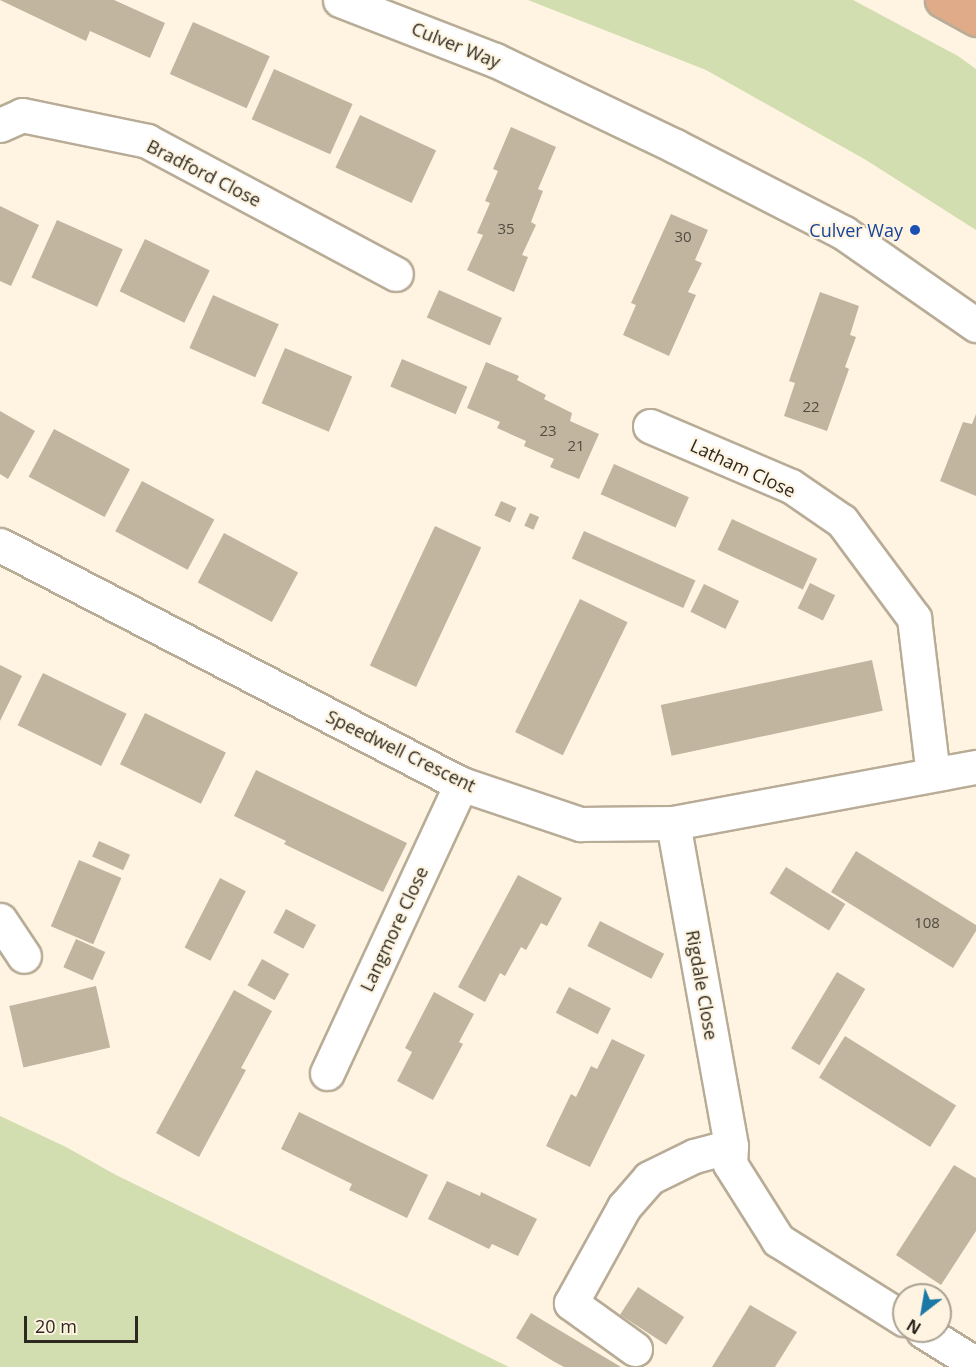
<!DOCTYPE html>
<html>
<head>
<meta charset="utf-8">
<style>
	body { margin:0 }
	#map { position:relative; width:976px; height:1367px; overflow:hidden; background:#fef4e1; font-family:"Open Sans",sans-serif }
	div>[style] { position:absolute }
	.green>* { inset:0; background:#d2deaf }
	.building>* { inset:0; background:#c1b59f; transform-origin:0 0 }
	.roads { filter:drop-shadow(2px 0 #b8ac97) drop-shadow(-2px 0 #b8ac97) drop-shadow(0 2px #b8ac97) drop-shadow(0 -2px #b8ac97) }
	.minor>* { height:33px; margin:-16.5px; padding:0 16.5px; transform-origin:16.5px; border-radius:16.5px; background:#fff }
	.trunk>* { height:33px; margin:-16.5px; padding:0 16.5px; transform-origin:16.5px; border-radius:16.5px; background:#e0ab88 }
	.dots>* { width:16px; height:16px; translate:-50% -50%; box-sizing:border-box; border:3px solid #fef4e1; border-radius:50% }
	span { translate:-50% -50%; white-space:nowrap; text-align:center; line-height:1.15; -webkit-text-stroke:4.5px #fef4e1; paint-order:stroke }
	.number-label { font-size:15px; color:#524c40 }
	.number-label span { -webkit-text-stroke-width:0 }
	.street-label { font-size:18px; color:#2d2920 }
	.transit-label { font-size:18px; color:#164399 }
	.right { translate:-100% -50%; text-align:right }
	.north { position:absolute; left:892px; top:1283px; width:60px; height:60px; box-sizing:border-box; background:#fef4e1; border:2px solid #aaa394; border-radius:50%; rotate:211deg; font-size:16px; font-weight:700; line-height:24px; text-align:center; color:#2d2920 }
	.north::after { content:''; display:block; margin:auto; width:21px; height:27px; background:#1978a5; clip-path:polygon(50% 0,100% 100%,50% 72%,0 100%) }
	.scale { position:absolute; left:24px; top:1316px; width:114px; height:27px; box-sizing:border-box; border:3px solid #2d2920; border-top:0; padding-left:8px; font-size:18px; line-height:21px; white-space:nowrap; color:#2d2920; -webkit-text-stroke:4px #fef4e1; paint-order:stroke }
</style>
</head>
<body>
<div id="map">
	<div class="green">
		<i style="clip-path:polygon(528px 0,853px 0,958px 56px,976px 69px,976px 230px,866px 160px,706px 70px)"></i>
		<i style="clip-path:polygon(0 1116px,66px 1147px,116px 1175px,509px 1367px,0 1367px)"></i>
	</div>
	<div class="building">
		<i style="clip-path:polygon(0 0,114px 0,165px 23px,150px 58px,90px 31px,86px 41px)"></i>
		<i style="left:193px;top:22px;width:84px;height:57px;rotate:24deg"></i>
		<i style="left:274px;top:69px;width:86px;height:55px;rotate:24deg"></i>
		<i style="left:360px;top:115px;width:84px;height:58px;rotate:25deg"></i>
		<i style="clip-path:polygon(511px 127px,556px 147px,538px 189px,543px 191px,531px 222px,536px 225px,522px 255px,528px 257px,514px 292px,467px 270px,483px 235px,477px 233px,490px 203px,485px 201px,498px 171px,493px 169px)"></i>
		<i style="clip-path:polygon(0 206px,39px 225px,11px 286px,0 281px)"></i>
		<i style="clip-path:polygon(671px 214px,708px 230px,695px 260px,702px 263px,688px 292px,696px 295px,669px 356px,623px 335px,636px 305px,631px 303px)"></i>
		<i style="left:57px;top:220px;width:72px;height:63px;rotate:24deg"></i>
		<i style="left:145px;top:239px;width:72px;height:58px;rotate:26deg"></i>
		<i style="left:439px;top:290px;width:69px;height:30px;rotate:24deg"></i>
		<i style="clip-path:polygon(820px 292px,859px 306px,850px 335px,856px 337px,845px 367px,849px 369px,827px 431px,784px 416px,795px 383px,789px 381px)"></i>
		<i style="left:213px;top:295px;width:72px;height:58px;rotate:24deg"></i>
		<i style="left:285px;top:348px;width:73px;height:60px;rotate:23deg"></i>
		<i style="left:402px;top:359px;width:71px;height:30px;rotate:23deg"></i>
		<i style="clip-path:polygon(486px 362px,519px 376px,517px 380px,546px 395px,544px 399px,572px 413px,570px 421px,599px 434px,579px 479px,550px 467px,554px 459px,524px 446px,526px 441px,497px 428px,500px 422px,467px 408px)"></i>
		<i style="clip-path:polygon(0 411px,35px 431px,8px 479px,0 474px)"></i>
		<i style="clip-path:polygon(976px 414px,976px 496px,940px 481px,963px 422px,972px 424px)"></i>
		<i style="left:54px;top:429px;width:86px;height:54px;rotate:28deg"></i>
		<i style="left:614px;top:464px;width:82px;height:33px;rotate:24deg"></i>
		<i style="left:142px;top:481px;width:82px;height:57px;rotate:28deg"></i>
		<i style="left:501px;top:501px;width:17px;height:16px;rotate:24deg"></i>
		<i style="left:530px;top:513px;width:10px;height:14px;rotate:24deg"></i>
		<i style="left:732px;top:519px;width:94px;height:34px;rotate:25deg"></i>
		<i style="left:435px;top:526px;width:51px;height:154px;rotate:25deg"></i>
		<i style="left:584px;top:531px;width:122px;height:30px;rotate:24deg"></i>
		<i style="left:224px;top:533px;width:84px;height:56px;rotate:28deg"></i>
		<i style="left:810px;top:583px;width:28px;height:28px;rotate:26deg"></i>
		<i style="left:704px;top:584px;width:39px;height:31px;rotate:26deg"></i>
		<i style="left:580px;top:599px;width:53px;height:148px;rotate:26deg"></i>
		<i style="left:872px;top:660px;width:52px;height:216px;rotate:78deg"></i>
		<i style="clip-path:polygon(0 665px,22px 676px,0 721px)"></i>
		<i style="left:43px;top:673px;width:93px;height:58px;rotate:26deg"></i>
		<i style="left:145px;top:713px;width:90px;height:57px;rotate:26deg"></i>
		<i style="clip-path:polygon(256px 770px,407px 843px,383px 892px,284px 844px,286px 841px,234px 816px)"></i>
		<i style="left:99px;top:841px;width:34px;height:17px;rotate:24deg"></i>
		<i style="clip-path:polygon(856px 851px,976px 925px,976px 931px,953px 968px,831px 892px)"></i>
		<i style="left:79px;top:860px;width:46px;height:72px;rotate:23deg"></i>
		<i style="left:786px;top:867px;width:70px;height:31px;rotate:32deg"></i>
		<i style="clip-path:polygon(518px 875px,562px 898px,547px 926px,541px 923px,526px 950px,521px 947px,505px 976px,500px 973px,485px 1002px,458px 987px)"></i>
		<i style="left:220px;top:878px;width:29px;height:78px;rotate:27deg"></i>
		<i style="left:286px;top:909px;width:34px;height:27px;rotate:28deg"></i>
		<i style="left:600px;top:921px;width:72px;height:28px;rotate:27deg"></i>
		<i style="left:76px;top:939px;width:32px;height:31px;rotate:24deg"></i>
		<i style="left:262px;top:959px;width:31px;height:30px;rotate:29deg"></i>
		<i style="left:837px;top:972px;width:33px;height:89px;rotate:31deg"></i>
		<i style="left:96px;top:986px;width:63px;height:89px;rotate:77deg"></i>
		<i style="left:569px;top:987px;width:47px;height:29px;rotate:27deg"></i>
		<i style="clip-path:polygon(234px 990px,272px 1011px,241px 1068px,246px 1070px,199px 1157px,156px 1133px)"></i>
		<i style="clip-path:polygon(434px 992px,474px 1014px,459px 1042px,463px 1044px,433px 1100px,397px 1081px,412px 1052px,405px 1048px)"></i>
		<i style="left:845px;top:1036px;width:131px;height:49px;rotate:32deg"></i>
		<i style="clip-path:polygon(612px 1039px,645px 1055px,590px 1167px,546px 1146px,571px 1094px,576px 1097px,591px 1066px,597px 1069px)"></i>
		<i style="clip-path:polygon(299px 1112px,428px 1175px,407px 1218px,349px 1190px,352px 1184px,281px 1149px)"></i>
		<i style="clip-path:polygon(954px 1165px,976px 1178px,976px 1231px,941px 1285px,896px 1255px)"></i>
		<i style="clip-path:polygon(447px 1181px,480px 1196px,481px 1192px,537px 1219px,518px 1256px,492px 1244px,489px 1249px,428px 1219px)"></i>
		<i style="left:638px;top:1287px;width:55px;height:33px;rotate:33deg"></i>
		<i style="clip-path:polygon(750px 1305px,797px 1332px,775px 1367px,712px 1367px)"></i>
		<i style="clip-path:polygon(531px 1313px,544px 1321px,621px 1367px,564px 1367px,553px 1361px,516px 1338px)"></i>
	</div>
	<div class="roads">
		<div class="minor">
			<i style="left:340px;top:0;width:166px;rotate:21.2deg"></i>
			<i style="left:495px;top:60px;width:199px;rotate:25.5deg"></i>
			<i style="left:675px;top:146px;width:190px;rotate:27.2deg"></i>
			<i style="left:844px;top:233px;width:161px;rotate:34.9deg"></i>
			<i style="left:0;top:125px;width:24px;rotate:-24deg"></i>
			<i style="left:22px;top:115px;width:128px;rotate:11.7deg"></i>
			<i style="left:147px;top:141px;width:282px;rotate:28.1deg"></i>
			<i style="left:650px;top:426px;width:153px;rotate:23.1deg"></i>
			<i style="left:791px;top:486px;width:62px;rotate:34.5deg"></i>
			<i style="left:842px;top:521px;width:121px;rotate:53.4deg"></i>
			<i style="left:914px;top:618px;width:157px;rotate:83.1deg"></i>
			<i style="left:0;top:545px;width:519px;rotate:27.4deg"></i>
			<i style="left:461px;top:784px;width:126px;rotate:18.6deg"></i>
			<i style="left:580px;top:824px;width:93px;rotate:-0.6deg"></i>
			<i style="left:673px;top:823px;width:308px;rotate:-10.5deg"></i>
			<i style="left:673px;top:823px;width:328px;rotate:79.8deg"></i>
			<i style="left:731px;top:1146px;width:18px;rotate:93deg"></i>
			<i style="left:730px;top:1164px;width:90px;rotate:57.7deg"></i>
			<i style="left:778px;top:1240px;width:149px;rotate:32.1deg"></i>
			<i style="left:0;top:920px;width:43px;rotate:56.3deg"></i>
			<i style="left:327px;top:1073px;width:319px;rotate:-65.1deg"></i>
			<i style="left:923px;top:1331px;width:62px;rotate:31.9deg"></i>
			<i style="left:635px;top:1349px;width:79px;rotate:-144.3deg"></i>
			<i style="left:571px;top:1303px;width:110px;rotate:-61.1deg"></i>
			<i style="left:624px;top:1207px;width:38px;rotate:-49deg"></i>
			<i style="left:649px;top:1178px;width:50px;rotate:-26.1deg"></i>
			<i style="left:694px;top:1156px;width:38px;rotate:-15deg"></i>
		</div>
		<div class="trunk">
			<i style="left:942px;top:0;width:39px;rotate:29deg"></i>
		</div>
	</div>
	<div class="dots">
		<i style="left:915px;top:230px;background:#1a4fb4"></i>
	</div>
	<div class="number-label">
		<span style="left:506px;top:229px">35</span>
		<span style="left:683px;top:237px">30</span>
		<span style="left:811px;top:407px">22</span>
		<span style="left:548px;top:431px">23</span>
		<span style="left:576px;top:446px">21</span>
		<span style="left:927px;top:923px">108</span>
	</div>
	<div class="street-label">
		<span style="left:456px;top:45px;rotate:22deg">Culver Way</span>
		<span style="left:204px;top:173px;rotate:27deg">Bradford Close</span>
		<span style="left:743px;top:468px;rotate:25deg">Latham Close</span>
		<span style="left:401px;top:751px;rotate:26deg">Speedwell Crescent</span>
		<span style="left:394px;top:929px;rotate:-65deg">Langmore Close</span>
		<span style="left:702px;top:985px;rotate:80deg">Rigdale Close</span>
	</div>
	<div class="transit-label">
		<span class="right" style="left:903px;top:230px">Culver Way</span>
	</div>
	<div class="north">N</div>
	<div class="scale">20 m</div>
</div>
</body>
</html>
